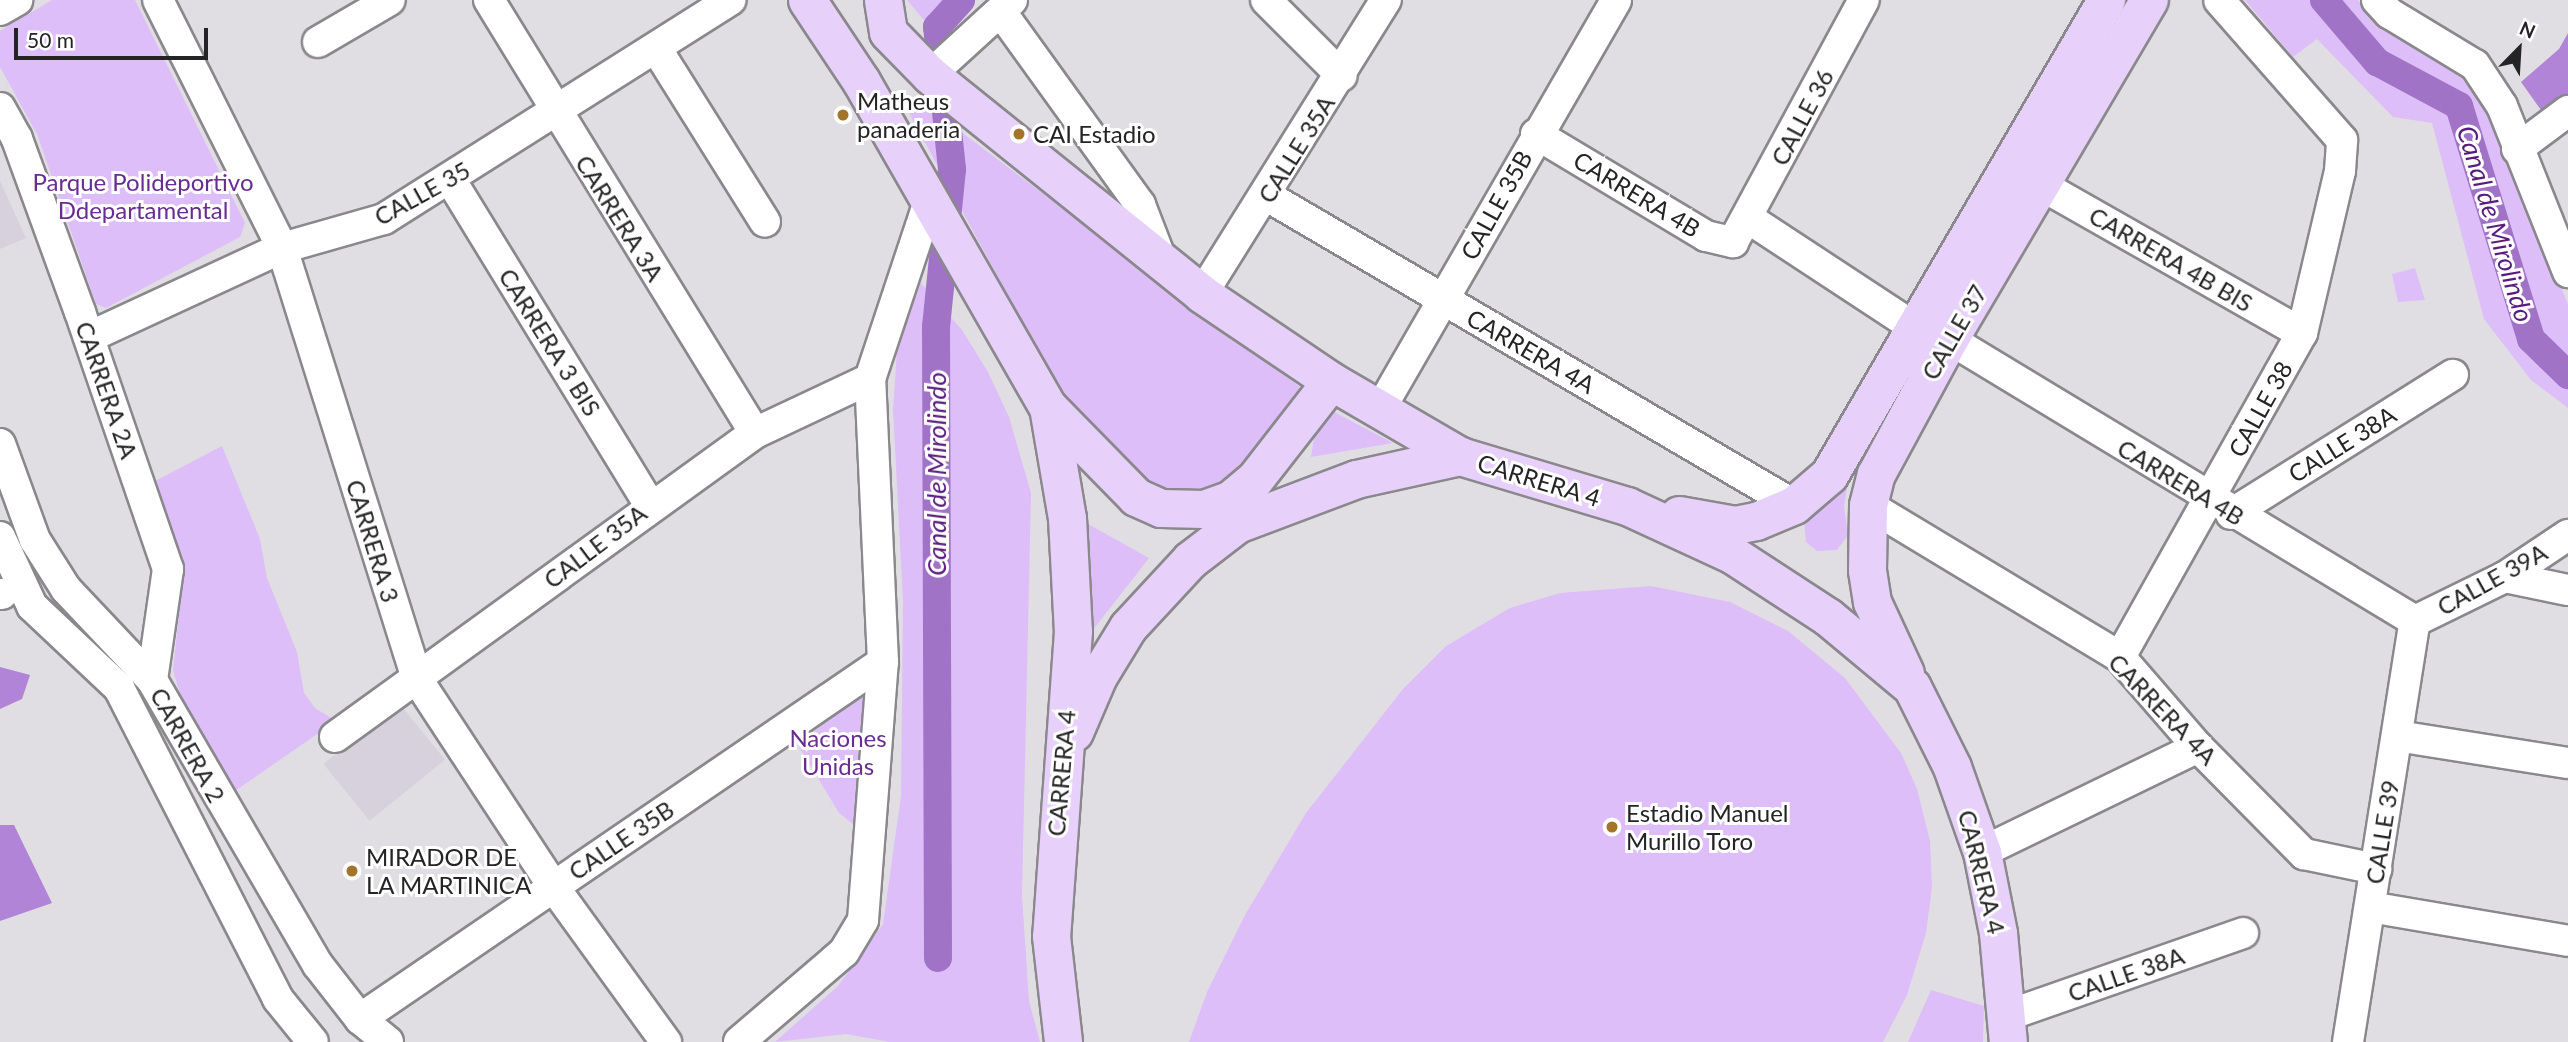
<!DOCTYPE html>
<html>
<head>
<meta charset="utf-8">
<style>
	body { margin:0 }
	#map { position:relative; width:2568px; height:1042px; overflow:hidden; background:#e0dee3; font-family:Lato,sans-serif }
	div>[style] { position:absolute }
	.built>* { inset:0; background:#d6d1dc; transform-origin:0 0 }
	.green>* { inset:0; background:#ddbef9 }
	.forest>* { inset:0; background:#b184d7 }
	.canal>* { height:28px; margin:-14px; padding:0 14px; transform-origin:14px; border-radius:14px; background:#a073c6 }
	.roads { filter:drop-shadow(2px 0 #8a888c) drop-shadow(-2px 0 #8a888c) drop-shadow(0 2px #8a888c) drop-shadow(0 -2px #8a888c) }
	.minor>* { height:30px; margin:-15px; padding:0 15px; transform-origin:15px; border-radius:15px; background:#fff }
	.major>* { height:37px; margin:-18.5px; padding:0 18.5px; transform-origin:18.5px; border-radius:18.5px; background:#e7d1fb }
	.dots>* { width:19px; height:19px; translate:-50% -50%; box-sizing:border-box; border:4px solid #fff; border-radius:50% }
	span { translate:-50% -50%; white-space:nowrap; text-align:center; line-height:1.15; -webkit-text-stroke:6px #fff; paint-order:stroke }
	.poi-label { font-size:24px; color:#242325 }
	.left { translate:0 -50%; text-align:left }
	.street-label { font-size:24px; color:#242325 }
	.park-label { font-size:24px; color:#682d90 }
	.water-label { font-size:26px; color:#581b7e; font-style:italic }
	.north { position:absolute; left:2484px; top:14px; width:70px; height:70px; -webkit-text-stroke:5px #fff; paint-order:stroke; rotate:24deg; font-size:19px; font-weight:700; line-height:28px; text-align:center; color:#242325 }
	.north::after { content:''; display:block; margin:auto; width:24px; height:32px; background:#242325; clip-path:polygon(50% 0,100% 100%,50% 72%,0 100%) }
	.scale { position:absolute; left:14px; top:28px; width:194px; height:32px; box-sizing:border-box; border:4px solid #242325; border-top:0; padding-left:9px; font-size:21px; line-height:24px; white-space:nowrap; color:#242325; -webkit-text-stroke:5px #fff; paint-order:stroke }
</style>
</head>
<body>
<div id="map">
	<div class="built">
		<i style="clip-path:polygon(0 181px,26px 238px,0 249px)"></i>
		<i style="left:399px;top:703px;width:73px;height:97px;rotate:51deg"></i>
	</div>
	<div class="green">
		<i style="clip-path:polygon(52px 0,135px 0,245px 223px,240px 237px,106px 308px,96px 304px,37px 134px,0 67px,0 31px)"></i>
		<i style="clip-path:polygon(907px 0,965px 0,944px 27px,923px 19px)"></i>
		<i style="clip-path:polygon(2245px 0,2358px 0,2379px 27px,2456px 71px,2484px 100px,2568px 304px,2568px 408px,2531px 380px,2484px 319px,2432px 123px,2393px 117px,2317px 39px,2293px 57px)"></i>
		<i style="clip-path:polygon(911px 101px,920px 101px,1300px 387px,1259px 448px,1222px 487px,1199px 495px,1164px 492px,1144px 482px,1063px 397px,909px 113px)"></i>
		<i style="clip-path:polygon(2415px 268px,2425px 300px,2398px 302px,2392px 274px)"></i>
		<i style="clip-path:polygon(919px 281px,962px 330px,988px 372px,1009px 417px,1031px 493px,1022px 896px,1029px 1001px,1040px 1042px,890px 1042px,846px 1034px,775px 1042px,838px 986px,883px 924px,901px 796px,903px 601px,893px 410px,897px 350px)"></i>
		<i style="clip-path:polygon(1319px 404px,1393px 443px,1311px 457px)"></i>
		<i style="clip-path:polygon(222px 446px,260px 539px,267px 578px,297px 652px,304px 693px,315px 708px,336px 721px,235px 791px,179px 691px,173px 670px,184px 568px,155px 481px)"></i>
		<i style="clip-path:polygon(1849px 477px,1844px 506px,1848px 535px,1837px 550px,1817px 551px,1806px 542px,1804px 521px,1832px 501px)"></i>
		<i style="clip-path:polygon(1088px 524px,1149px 558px,1089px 635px)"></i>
		<i style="clip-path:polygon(1651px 586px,1730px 602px,1788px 631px,1845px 678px,1901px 753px,1917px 789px,1930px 841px,1932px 887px,1926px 933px,1907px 995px,1883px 1042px,1189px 1042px,1207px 992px,1245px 915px,1306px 813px,1403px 689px,1446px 646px,1510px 608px,1560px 593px)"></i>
		<i style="clip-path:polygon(866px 689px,869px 711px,861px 801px,853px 824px,839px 813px,798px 745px)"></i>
		<i style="clip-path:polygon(1931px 990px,1984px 1006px,1983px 1042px,1908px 1042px)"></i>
	</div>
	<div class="forest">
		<i style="clip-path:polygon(2568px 33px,2568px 103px,2548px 120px,2521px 82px,2559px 49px)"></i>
		<i style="clip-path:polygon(0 667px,30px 675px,22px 699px,0 709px)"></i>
		<i style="clip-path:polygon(0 825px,14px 825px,52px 903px,0 921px)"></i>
	</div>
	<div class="canal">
		<i style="left:2324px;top:0;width:82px;rotate:49.5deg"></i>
		<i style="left:2377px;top:62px;width:93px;rotate:28.2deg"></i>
		<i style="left:2459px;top:106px;width:244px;rotate:72.8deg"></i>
		<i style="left:2531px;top:339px;width:52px;rotate:44.2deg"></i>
		<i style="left:938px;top:958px;width:631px;rotate:-90.18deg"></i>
		<i style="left:936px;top:327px;width:159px;rotate:-84.2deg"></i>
		<i style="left:952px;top:169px;width:143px;rotate:-96deg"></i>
		<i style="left:937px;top:27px;width:36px;rotate:-48deg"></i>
	</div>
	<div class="roads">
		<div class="minor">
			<i style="left:158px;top:0;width:277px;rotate:63.4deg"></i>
			<i style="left:282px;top:248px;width:452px;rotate:72.6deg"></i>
			<i style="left:417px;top:679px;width:248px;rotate:56.7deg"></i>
			<i style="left:553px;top:886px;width:193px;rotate:54.1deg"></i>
			<i style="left:489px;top:0;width:508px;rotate:58.44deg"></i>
			<i style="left:1266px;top:0;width:107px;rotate:45deg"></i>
			<i style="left:2377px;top:0;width:18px;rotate:47deg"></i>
			<i style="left:2389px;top:13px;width:100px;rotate:31.2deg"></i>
			<i style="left:2475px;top:65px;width:49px;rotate:56.6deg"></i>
			<i style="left:2502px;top:106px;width:179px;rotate:68.3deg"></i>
			<i style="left:0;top:10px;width:20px;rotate:-30deg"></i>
			<i style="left:1001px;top:12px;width:238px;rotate:54.2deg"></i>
			<i style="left:1140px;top:205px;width:61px;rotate:68.9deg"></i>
			<i style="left:318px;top:42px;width:83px;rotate:-30.3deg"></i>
			<i style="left:656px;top:48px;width:205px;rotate:57.9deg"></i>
			<i style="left:930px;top:75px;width:111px;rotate:-42.4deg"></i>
			<i style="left:0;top:108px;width:35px;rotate:61deg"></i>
			<i style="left:17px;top:139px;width:184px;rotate:70deg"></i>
			<i style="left:80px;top:312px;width:272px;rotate:71.1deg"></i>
			<i style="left:168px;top:569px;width:112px;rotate:98.2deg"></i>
			<i style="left:1536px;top:134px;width:198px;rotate:31deg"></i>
			<i style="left:1706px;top:236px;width:28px;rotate:13deg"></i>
			<i style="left:1733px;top:242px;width:275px;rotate:-61.6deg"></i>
			<i style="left:2517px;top:149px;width:64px;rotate:-36.7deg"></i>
			<i style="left:450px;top:179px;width:382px;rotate:58.5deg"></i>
			<i style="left:2041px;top:185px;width:300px;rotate:29.6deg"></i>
			<i style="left:1267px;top:196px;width:611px;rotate:30.38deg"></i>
			<i style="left:1748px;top:218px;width:199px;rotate:33.3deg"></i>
			<i style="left:1202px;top:294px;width:347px;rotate:-58deg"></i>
			<i style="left:89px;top:337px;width:213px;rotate:-24.8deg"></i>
			<i style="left:282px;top:248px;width:106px;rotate:-15.9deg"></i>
			<i style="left:384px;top:219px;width:410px;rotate:-32.3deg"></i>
			<i style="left:1949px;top:339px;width:545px;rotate:31.18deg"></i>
			<i style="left:1379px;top:411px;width:474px;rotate:-60deg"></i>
			<i style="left:0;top:444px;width:102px;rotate:70deg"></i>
			<i style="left:35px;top:540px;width:58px;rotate:57.7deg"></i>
			<i style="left:66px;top:589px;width:125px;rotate:46.6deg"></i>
			<i style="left:152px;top:680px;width:330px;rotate:59.8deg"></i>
			<i style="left:318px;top:965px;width:68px;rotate:52.1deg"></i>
			<i style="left:360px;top:1019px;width:36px;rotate:39deg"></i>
			<i style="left:1868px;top:505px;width:294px;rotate:31.1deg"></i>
			<i style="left:2120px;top:657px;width:119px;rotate:49.1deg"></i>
			<i style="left:2198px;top:747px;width:151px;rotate:45.3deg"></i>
			<i style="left:2304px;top:854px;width:74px;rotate:11.8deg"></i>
			<i style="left:2231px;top:514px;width:262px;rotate:-32.1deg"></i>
			<i style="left:0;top:537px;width:76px;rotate:65.1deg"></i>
			<i style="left:32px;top:606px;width:120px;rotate:43.3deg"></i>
			<i style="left:119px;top:688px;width:349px;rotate:62.9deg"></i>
			<i style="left:278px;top:999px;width:55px;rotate:50.9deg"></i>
			<i style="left:2505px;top:577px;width:64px;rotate:11.7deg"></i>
			<i style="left:0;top:594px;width:2px"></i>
			<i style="left:2415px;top:621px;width:100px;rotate:-26.1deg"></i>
			<i style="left:2505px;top:577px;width:76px;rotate:-33.7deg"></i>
			<i style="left:2120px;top:657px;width:372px;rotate:-60.7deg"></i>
			<i style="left:2302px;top:333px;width:166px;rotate:-76.8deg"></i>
			<i style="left:2340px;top:171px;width:31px;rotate:-86deg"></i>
			<i style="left:2342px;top:140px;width:186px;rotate:-131.3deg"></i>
			<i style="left:2397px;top:736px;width:173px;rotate:9deg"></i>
			<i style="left:335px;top:737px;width:518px;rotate:-35.9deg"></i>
			<i style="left:755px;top:433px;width:127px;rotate:-25.2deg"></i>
			<i style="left:1982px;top:852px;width:240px;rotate:-25.9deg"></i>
			<i style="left:2370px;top:907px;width:201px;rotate:9.7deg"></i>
			<i style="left:2009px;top:1015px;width:248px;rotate:-19.3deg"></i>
			<i style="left:360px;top:1019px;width:633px;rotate:-34.32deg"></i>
			<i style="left:739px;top:1042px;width:138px;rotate:-40.6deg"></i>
			<i style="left:844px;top:952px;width:37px;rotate:-59deg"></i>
			<i style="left:863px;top:920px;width:259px;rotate:-85.6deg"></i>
			<i style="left:883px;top:662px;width:283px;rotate:-92.6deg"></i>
			<i style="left:870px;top:379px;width:187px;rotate:-71.6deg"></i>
			<i style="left:2348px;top:1042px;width:426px;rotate:-81deg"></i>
		</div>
		<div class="major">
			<i style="left:807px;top:0;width:97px;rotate:56.3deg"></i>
			<i style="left:861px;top:81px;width:376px;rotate:60.2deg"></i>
			<i style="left:1048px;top:407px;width:113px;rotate:80.3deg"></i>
			<i style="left:1067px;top:518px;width:113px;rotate:87deg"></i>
			<i style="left:1073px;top:631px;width:306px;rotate:94.1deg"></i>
			<i style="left:1051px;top:936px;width:107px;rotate:83.5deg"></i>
			<i style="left:883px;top:0;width:32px;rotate:81deg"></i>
			<i style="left:888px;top:32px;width:60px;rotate:45.7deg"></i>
			<i style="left:930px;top:75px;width:349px;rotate:38.8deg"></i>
			<i style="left:1202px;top:294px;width:156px;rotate:34deg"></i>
			<i style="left:1331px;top:381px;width:149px;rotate:30.2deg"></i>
			<i style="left:1460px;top:456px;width:174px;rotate:16.7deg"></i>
			<i style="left:1627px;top:506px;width:117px;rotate:24.8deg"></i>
			<i style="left:1733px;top:555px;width:113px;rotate:33.1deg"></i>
			<i style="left:1828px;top:617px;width:109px;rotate:39.8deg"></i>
			<i style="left:1912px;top:687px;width:89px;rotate:63.4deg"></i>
			<i style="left:1952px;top:767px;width:90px;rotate:70.6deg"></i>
			<i style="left:1982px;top:852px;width:83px;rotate:78.8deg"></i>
			<i style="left:1998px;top:933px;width:109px;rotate:84.8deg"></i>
			<i style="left:1048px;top:407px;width:126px;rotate:45.6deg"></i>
			<i style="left:1136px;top:497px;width:27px;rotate:24deg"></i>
			<i style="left:1161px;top:508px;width:43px;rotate:1.3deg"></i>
			<i style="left:1204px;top:509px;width:29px;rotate:-20deg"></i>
			<i style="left:1231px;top:499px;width:30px;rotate:-40deg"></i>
			<i style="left:1254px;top:480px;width:125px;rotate:-52.1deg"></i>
			<i style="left:1679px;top:515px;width:57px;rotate:10.1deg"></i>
			<i style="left:1735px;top:525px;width:21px;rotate:-11deg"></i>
			<i style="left:1756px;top:521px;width:41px;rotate:-22.8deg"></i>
			<i style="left:1794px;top:505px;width:46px;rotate:-40.6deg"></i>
			<i style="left:1829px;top:475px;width:550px;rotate:-59.75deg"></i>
			<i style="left:1905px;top:673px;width:78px;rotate:-114.9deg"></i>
			<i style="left:1872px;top:602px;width:32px;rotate:-99deg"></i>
			<i style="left:1867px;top:570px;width:65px;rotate:-89.1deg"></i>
			<i style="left:1868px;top:505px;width:32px;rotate:-76deg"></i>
			<i style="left:1876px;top:474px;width:153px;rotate:-61.6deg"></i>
			<i style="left:1949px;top:339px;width:394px;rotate:-59.5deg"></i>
			<i style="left:1074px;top:732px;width:61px;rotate:-66.8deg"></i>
			<i style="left:1098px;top:676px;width:57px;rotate:-58.5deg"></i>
			<i style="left:1128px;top:627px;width:91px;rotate:-47.2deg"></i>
			<i style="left:1190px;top:560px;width:59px;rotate:-37.5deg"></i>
			<i style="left:1237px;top:524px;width:127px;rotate:-20.7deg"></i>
			<i style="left:1356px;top:479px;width:107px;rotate:-12.5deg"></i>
		</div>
	</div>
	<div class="dots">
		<i style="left:843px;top:115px;background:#a47428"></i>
		<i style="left:1019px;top:134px;background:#a47428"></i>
		<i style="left:1612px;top:827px;background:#a47428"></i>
		<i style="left:352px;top:871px;background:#a47428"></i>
	</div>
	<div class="poi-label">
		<span class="left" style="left:857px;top:115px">Matheus<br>panaderia</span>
		<span class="left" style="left:1033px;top:134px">CAI Estadio</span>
		<span class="left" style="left:1626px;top:827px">Estadio Manuel<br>Murillo Toro</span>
		<span class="left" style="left:366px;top:871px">MIRADOR DE<br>LA MARTINICA</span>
	</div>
	<div class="street-label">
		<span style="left:1802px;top:117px;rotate:-62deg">CALLE 36</span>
		<span style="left:1296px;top:149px;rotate:-58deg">CALLE 35A</span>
		<span style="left:422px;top:193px;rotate:-29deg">CALLE 35</span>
		<span style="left:1637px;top:194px;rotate:31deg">CARRERA 4B</span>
		<span style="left:1496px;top:205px;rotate:-61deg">CALLE 35B</span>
		<span style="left:620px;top:218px;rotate:58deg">CARRERA 3A</span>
		<span style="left:2171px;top:259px;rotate:30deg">CARRERA 4B BIS</span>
		<span style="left:1954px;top:332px;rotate:-60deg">CALLE 37</span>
		<span style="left:550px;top:342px;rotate:58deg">CARRERA 3 BIS</span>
		<span style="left:1531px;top:351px;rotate:30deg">CARRERA 4A</span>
		<span style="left:107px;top:390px;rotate:71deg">CARRERA 2A</span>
		<span style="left:2260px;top:409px;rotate:-61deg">CALLE 38</span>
		<span style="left:2342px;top:444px;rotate:-32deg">CALLE 38A</span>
		<span style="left:1539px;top:480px;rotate:17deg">CARRERA 4</span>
		<span style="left:2181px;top:482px;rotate:31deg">CARRERA 4B</span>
		<span style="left:373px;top:541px;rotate:73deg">CARRERA 3</span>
		<span style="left:595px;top:546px;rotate:-37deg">CALLE 35A</span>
		<span style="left:2492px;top:579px;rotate:-29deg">CALLE 39A</span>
		<span style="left:2163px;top:709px;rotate:46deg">CARRERA 4A</span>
		<span style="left:188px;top:745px;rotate:61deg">CARRERA 2</span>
		<span style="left:1061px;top:773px;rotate:-85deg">CARRERA 4</span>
		<span style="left:2382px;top:832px;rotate:-81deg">CALLE 39</span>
		<span style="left:621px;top:840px;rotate:-34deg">CALLE 35B</span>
		<span style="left:1982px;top:872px;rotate:76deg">CARRERA 4</span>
		<span style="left:2126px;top:974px;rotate:-19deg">CALLE 38A</span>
	</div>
	<div class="park-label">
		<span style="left:143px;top:196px">Parque Polideportivo<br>Ddepartamental</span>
		<span style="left:838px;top:752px">Naciones<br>Unidas</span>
	</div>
	<div class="water-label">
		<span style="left:2495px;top:224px;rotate:73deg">Canal de Mirolindo</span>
		<span style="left:937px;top:474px;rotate:-90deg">Canal de Mirolindo</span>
	</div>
	<div class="north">N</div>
	<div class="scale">50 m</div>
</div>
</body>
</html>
